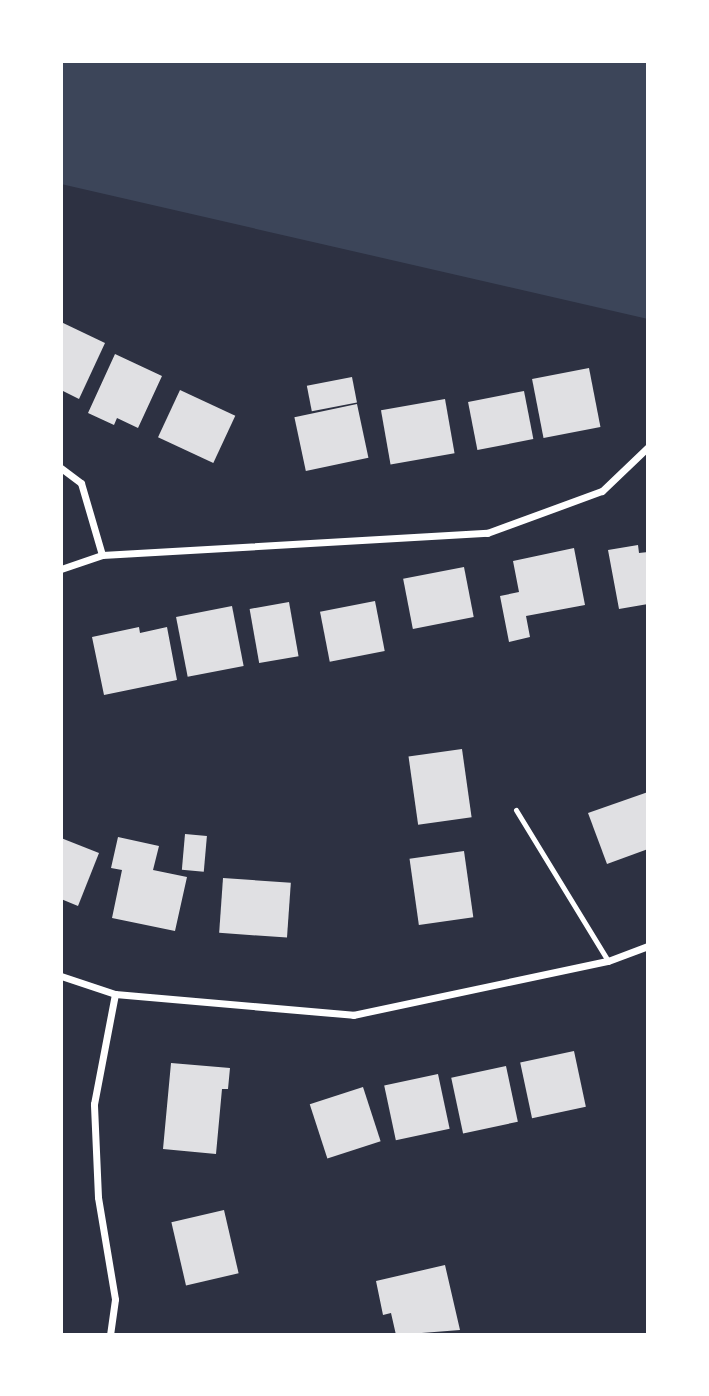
<!DOCTYPE html>
<html>
<head>
<meta charset="utf-8">
<style>
	body { margin:0 }
	#map { position:relative; width:709px; height:1396px; overflow:hidden; background:#2d3142; font-family:"Fira Sans",sans-serif }
	div>[style] { position:absolute }
	.green>* { inset:0; background:#3c4559 }
	.building>* { inset:0; background:#e0e0e3; transform-origin:0 0 }
	.service>* { height:5px; margin:-2.5px; padding:0 2.5px; transform-origin:2.5px; border-radius:2.5px; background:#fff }
	.minor>* { height:7px; margin:-3.5px; padding:0 3.5px; transform-origin:3.5px; border-radius:3.5px; background:#fff }
	span { translate:-50% -50%; white-space:nowrap; text-align:center; line-height:1.15; -webkit-text-stroke:7px #fff; paint-order:stroke }
	.frame { position:absolute; inset:0; border:63px solid #fff; pointer-events:none }
</style>
</head>
<body>
<div id="map">
	<div class="green">
		<i style="clip-path:polygon(61px 61px,648px 61px,648px 319px,61px 184px)"></i>
	</div>
	<div class="building">
		<i style="clip-path:polygon(61px 322px,105px 343px,79px 399px,61px 390px)"></i>
		<i style="clip-path:polygon(115px 354px,162px 376px,138px 428px,117px 418px,114px 425px,88px 413px)"></i>
		<i style="left:589px;top:368px;width:60px;height:58px;rotate:79deg"></i>
		<i style="left:352px;top:377px;width:26px;height:46px;rotate:79deg"></i>
		<i style="left:180px;top:390px;width:61px;height:52px;rotate:25deg"></i>
		<i style="left:524px;top:391px;width:49px;height:57px;rotate:79deg"></i>
		<i style="left:445px;top:399px;width:55px;height:65px;rotate:80deg"></i>
		<i style="left:357px;top:404px;width:55px;height:64px;rotate:78deg"></i>
		<i style="clip-path:polygon(638px 545px,639px 553px,648px 552px,648px 604px,619px 609px,608px 550px)"></i>
		<i style="clip-path:polygon(574px 548px,585px 605px,526px 616px,530px 637px,509px 642px,500px 596px,519px 592px,513px 561px)"></i>
		<i style="left:464px;top:567px;width:51px;height:62px;rotate:79deg"></i>
		<i style="left:375px;top:601px;width:51px;height:56px;rotate:79deg"></i>
		<i style="left:289px;top:602px;width:55px;height:40px;rotate:80deg"></i>
		<i style="left:232px;top:606px;width:61px;height:57px;rotate:79deg"></i>
		<i style="clip-path:polygon(139px 627px,140px 633px,167px 627px,177px 680px,104px 695px,92px 637px)"></i>
		<i style="left:462px;top:749px;width:69px;height:54px;rotate:82deg"></i>
		<i style="clip-path:polygon(648px 792px,648px 849px,607px 864px,588px 813px)"></i>
		<i style="left:185px;top:834px;width:22px;height:36px;rotate:5deg"></i>
		<i style="clip-path:polygon(118px 837px,159px 846px,153px 870px,187px 877px,175px 931px,112px 918px,122px 870px,111px 868px)"></i>
		<i style="clip-path:polygon(61px 838px,99px 853px,78px 906px,61px 899px)"></i>
		<i style="left:464px;top:851px;width:67px;height:55px;rotate:82deg"></i>
		<i style="left:223px;top:878px;width:68px;height:55px;rotate:4deg"></i>
		<i style="left:574px;top:1051px;width:57px;height:55px;rotate:78deg"></i>
		<i style="clip-path:polygon(171px 1063px,230px 1068px,228px 1089px,222px 1089px,216px 1154px,163px 1149px)"></i>
		<i style="left:506px;top:1066px;width:57px;height:56px;rotate:78deg"></i>
		<i style="left:438px;top:1074px;width:56px;height:55px;rotate:78deg"></i>
		<i style="left:363px;top:1087px;width:57px;height:56px;rotate:72deg"></i>
		<i style="left:224px;top:1210px;width:65px;height:54px;rotate:77deg"></i>
		<i style="clip-path:polygon(445px 1265px,460px 1330px,396px 1335px,391px 1313px,383px 1315px,376px 1281px)"></i>
	</div>
	<div class="service">
		<i style="left:516px;top:810px;width:177px;rotate:58.6deg"></i>
		<i style="left:124px;top:1335px;width:103px"></i>
	</div>
	<div class="minor">
		<i style="left:61px;top:468px;width:25px;rotate:37deg"></i>
		<i style="left:81px;top:483px;width:75px;rotate:73.7deg"></i>
		<i style="left:61px;top:569px;width:43px;rotate:-18.9deg"></i>
		<i style="left:102px;top:555px;width:386px;rotate:-3.3deg"></i>
		<i style="left:487px;top:533px;width:122px;rotate:-20.1deg"></i>
		<i style="left:602px;top:491px;width:64px;rotate:-43.7deg"></i>
		<i style="left:61px;top:976px;width:57px;rotate:18.4deg"></i>
		<i style="left:115px;top:994px;width:239px;rotate:5deg"></i>
		<i style="left:353px;top:1015px;width:261px;rotate:-12deg"></i>
		<i style="left:608px;top:961px;width:43px;rotate:-20.6deg"></i>
		<i style="left:110px;top:1335px;width:36px;rotate:-82deg"></i>
		<i style="left:115px;top:1299px;width:103px;rotate:-99.5deg"></i>
		<i style="left:98px;top:1197px;width:93px;rotate:-92.5deg"></i>
		<i style="left:94px;top:1104px;width:112px;rotate:-79.2deg"></i>
	</div>
	<div class="frame"></div>
</div>
</body>
</html>
